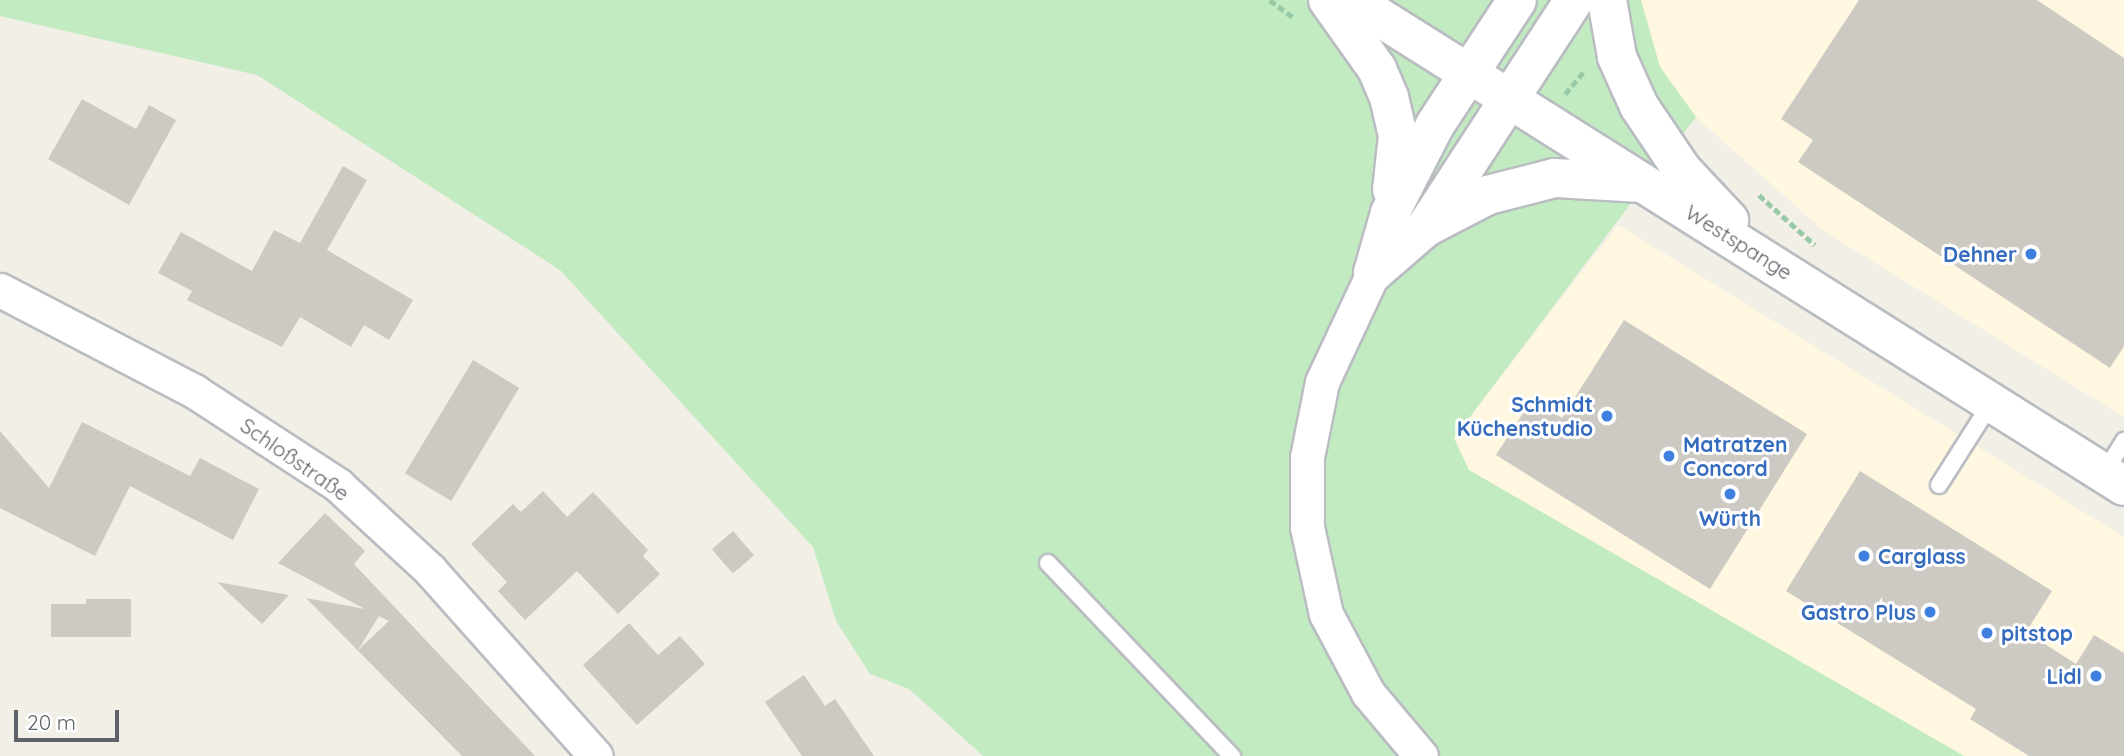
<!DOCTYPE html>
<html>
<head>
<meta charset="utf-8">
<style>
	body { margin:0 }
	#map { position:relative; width:2124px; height:756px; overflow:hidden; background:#f2efe7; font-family:Quicksand,sans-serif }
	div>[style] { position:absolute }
	.commercial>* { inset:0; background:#fff7df }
	.green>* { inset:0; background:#c2ebc2 }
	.building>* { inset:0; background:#cdcac4; transform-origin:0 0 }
	.path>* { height:4.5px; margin-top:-2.25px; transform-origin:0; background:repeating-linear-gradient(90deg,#99caa7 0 7px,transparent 0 10.5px) }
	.roads { filter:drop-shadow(2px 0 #b9bdc1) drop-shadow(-2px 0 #b9bdc1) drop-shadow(0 2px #b9bdc1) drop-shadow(0 -2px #b9bdc1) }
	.lane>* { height:16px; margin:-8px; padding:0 8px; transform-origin:8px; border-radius:8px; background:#fff }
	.street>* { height:33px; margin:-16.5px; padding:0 16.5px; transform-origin:16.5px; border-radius:16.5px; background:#fff }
	.secondary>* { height:38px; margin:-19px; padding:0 19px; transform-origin:19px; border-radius:19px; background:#fff }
	.dots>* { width:19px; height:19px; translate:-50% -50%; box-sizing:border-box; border:4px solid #fff; border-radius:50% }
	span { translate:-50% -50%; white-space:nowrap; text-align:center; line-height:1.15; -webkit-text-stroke:6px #fff; paint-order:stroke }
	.street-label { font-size:21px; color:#5e6368 }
	.shop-label { font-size:21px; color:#366cbe; font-weight:700 }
	.right { translate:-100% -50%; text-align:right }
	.left { translate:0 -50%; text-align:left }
	.scale { position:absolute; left:14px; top:710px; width:105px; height:32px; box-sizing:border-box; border:4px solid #5e6368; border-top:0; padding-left:9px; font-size:21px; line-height:24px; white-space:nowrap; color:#5e6368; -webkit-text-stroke:5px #fff; paint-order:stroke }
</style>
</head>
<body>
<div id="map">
	<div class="commercial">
		<i style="clip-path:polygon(1641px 0,2124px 0,2124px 417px,1824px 231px,1696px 117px,1660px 67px)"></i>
		<i style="clip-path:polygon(1618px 225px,2124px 537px,2124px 756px,1964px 756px,1469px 470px,1454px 438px)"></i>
	</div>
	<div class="green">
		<i style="clip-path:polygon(0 0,1641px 0,1660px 67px,1696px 117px,1454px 438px,1469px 470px,1964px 756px,983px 756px,909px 689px,870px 674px,836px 621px,813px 547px,560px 270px,257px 75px,0 16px)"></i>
	</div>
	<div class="building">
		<i style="clip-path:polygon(1859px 0,2037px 0,2124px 58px,2124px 346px,2110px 368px,1798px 162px,1813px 140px,1781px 119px)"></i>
		<i style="clip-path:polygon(82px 99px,136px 129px,149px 105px,176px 120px,129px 205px,48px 159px)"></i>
		<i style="clip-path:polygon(343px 166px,367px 180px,327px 250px,413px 300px,389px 340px,364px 325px,351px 347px,300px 317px,282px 347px,187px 300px,192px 291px,158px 273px,181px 232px,252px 271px,274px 230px,300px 243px)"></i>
		<i style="clip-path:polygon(1624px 320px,1807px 434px,1710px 589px,1496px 455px,1532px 399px,1562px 418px)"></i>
		<i style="left:473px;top:360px;width:54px;height:132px;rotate:31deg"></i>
		<i style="clip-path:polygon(82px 422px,190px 476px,200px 458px,259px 489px,233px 540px,130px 486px,95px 556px,0 508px,0 431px,49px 488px)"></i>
		<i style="clip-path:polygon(1860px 471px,2052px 591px,2026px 632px,2076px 664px,2094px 635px,2124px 653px,2124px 756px,2029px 756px,1970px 719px,1976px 709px,1786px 591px)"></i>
		<i style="clip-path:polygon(543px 491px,567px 517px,593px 492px,648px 550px,643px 556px,660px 574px,618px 614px,577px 571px,525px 620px,498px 591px,507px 582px,471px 544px,513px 504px,521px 512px)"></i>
		<i style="clip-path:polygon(evenodd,325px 513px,365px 551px,354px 564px,535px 756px,462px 756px,306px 598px,365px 609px,278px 563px,325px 513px,379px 616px,389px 621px,358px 650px,379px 616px)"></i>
		<i style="left:733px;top:531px;width:32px;height:28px;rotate:49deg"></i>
		<i style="clip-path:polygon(217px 582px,289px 595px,262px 624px)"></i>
		<i style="clip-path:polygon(86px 599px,131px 599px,131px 637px,51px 637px,51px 604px,86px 604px)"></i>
		<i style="clip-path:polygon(629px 623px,658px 655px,680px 636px,705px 664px,637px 725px,583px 665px)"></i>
		<i style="clip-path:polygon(804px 675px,825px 706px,835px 699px,874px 756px,802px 756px,765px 702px)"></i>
	</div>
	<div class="path">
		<i style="left:1270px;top:0;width:31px;rotate:37deg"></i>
		<i style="left:1565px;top:94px;width:30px;rotate:-50deg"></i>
		<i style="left:1759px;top:195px;width:75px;rotate:41.8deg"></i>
	</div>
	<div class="roads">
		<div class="lane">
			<i style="left:2104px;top:473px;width:38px;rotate:-58deg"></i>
			<i style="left:1939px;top:485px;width:97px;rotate:-57.6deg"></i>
			<i style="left:1048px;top:563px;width:267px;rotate:46.4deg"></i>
		</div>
		<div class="street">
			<i style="left:1373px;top:273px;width:120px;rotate:115.1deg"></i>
			<i style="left:1322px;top:382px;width:76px;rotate:101.3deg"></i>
			<i style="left:1307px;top:457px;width:70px;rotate:90deg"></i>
			<i style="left:1307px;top:527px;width:89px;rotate:77.7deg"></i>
			<i style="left:1326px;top:614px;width:89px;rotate:62deg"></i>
			<i style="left:1368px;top:693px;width:82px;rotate:49.9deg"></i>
			<i style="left:0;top:290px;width:219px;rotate:27.5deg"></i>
			<i style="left:194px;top:391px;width:172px;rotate:33.1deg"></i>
			<i style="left:338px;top:485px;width:125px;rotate:42.7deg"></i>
			<i style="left:430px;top:570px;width:249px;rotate:48.3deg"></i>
		</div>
		<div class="secondary">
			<i style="left:1328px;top:0;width:85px;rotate:54.6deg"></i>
			<i style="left:1377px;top:69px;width:30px;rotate:67deg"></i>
			<i style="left:1389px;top:97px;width:40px;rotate:77deg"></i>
			<i style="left:1398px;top:136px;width:54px;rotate:96.3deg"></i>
			<i style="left:1352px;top:0;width:912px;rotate:32.19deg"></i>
			<i style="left:1607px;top:0;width:58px;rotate:80deg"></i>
			<i style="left:1617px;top:57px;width:54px;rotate:65.8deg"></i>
			<i style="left:1639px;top:106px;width:77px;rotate:56.1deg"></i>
			<i style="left:1682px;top:170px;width:69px;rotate:46.8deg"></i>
			<i style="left:1428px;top:226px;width:68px;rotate:-27.3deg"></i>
			<i style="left:1488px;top:195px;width:68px;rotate:-14.4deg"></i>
			<i style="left:1554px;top:178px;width:87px;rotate:3.3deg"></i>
			<i style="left:1373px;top:273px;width:70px;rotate:-41deg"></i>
			<i style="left:1426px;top:227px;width:271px;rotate:-56.9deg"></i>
			<i style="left:1373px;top:273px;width:62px;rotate:-74.2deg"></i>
			<i style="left:1390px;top:213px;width:99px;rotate:-62.9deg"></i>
			<i style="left:1435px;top:125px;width:149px;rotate:-56.7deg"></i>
		</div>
	</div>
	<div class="dots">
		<i style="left:2031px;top:254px;background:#3f7fe0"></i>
		<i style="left:1607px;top:416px;background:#3f7fe0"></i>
		<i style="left:1669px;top:456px;background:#3f7fe0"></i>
		<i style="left:1730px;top:494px;background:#3f7fe0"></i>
		<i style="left:1864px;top:556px;background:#3f7fe0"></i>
		<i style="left:1930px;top:612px;background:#3f7fe0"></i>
		<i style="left:1987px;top:633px;background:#3f7fe0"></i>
		<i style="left:2096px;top:676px;background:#3f7fe0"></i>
	</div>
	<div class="street-label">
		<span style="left:1739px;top:242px;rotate:32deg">Westspange</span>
		<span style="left:295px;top:459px;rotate:35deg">Schloßstraße</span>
	</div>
	<div class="shop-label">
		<span class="right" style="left:2017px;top:254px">Dehner</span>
		<span class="right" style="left:1593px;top:416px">Schmidt<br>Küchenstudio</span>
		<span class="left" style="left:1683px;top:456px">Matratzen<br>Concord</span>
		<span style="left:1730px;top:518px">Würth</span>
		<span class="left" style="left:1878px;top:556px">Carglass</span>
		<span class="right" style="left:1916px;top:612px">Gastro Plus</span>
		<span class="left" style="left:2001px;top:633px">pitstop</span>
		<span class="right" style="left:2082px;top:676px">Lidl</span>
	</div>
	<div class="scale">20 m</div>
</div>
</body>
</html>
